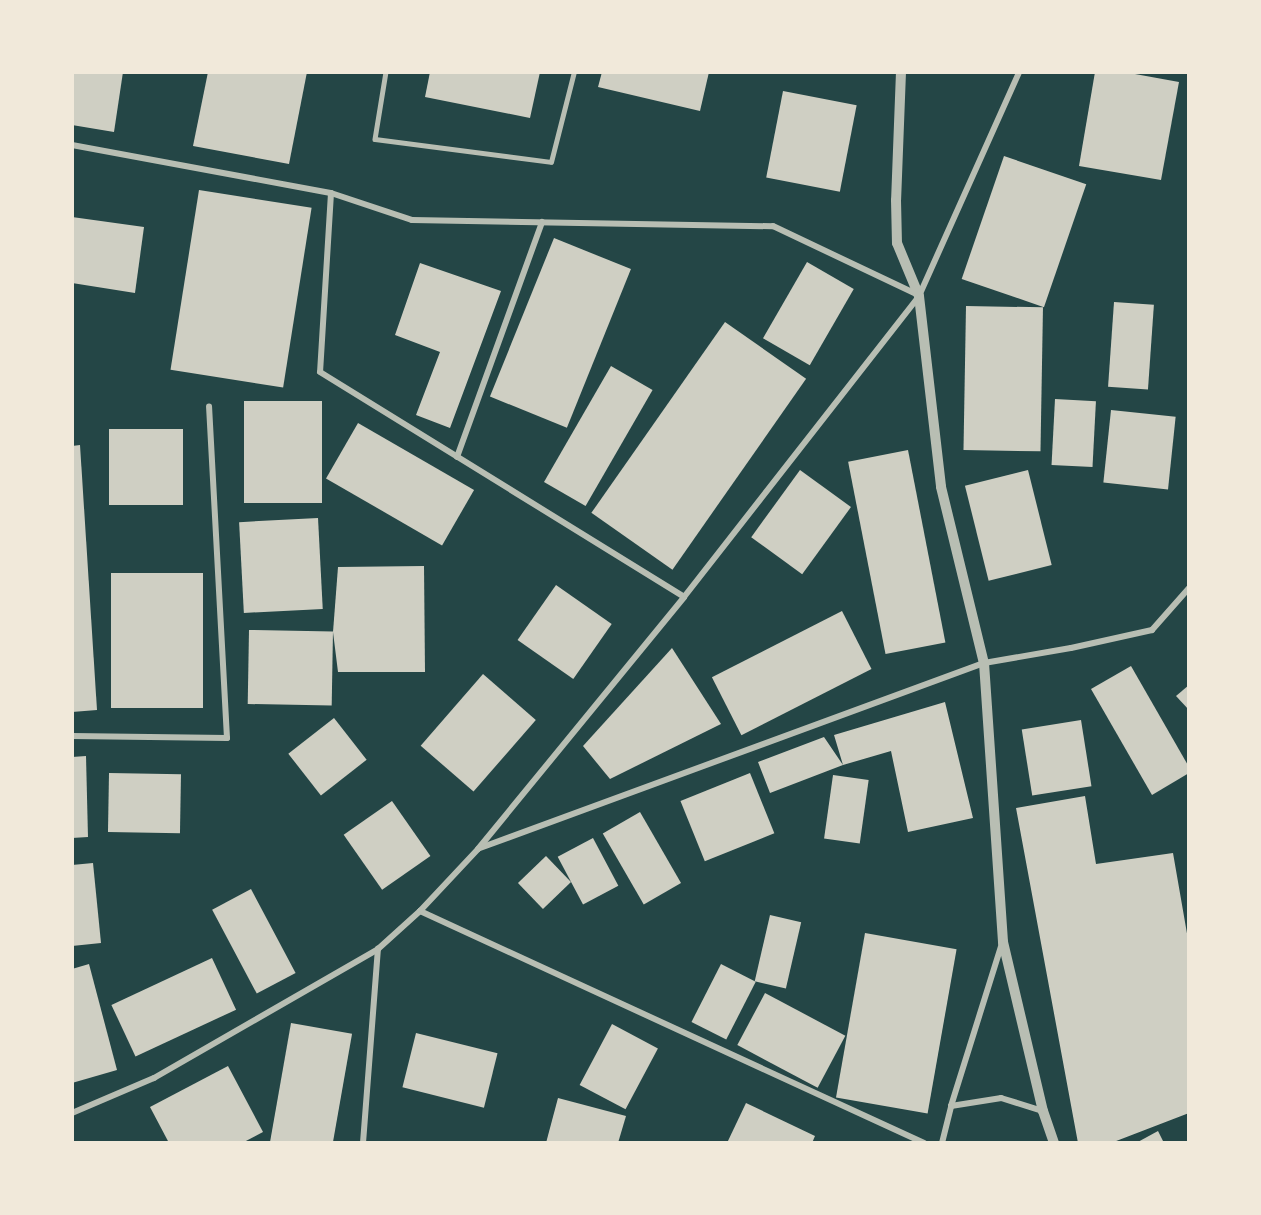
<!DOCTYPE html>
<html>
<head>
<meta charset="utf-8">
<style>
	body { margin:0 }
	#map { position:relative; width:1261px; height:1215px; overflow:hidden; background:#0f3d3e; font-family:Raleway,sans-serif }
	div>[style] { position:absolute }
	.green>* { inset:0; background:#244646; transform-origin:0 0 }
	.building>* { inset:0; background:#cfcfc3; transform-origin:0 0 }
	.service>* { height:4.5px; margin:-2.25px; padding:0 2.25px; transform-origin:2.25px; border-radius:2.25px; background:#b8beb3 }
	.minor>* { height:6px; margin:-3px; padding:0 3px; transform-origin:3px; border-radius:3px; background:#b8beb3 }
	.tertiary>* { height:10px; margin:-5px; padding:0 5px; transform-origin:5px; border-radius:5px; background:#b8beb3 }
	span { translate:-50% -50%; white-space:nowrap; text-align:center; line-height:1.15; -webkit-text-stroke:4.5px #f1e9da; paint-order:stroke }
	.frame { position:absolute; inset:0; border:74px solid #f1e9da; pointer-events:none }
</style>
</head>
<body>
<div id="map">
	<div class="green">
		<i style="left:72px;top:72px;width:1117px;height:1071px"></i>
	</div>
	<div class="building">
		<i style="clip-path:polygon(72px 72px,123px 72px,114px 132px,72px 125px)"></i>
		<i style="clip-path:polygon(208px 72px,307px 72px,289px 164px,193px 146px)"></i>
		<i style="clip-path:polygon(430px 72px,540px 72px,530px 118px,425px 97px)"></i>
		<i style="clip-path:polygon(602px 72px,709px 72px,700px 111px,598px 87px)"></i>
		<i style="clip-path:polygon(1095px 72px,1124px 72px,1179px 82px,1161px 180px,1079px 166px)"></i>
		<i style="left:783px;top:91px;width:75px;height:88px;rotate:11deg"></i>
		<i style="left:1004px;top:156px;width:87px;height:130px;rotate:19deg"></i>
		<i style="left:199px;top:190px;width:114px;height:182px;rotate:9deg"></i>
		<i style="clip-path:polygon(72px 217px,144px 227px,135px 293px,72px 283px)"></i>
		<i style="left:554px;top:238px;width:83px;height:171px;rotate:22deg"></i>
		<i style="left:807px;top:262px;width:54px;height:88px;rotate:30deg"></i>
		<i style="clip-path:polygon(420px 263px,501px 291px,450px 428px,416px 415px,440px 352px,395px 335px)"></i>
		<i style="left:1114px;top:302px;width:40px;height:85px;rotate:4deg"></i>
		<i style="left:966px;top:306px;width:77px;height:144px;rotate:1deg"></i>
		<i style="left:725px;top:322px;width:99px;height:233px;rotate:35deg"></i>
		<i style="left:611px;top:366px;width:48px;height:134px;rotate:30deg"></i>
		<i style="left:1055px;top:399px;width:41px;height:66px;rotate:3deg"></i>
		<i style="left:244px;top:401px;width:78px;height:102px"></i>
		<i style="left:1111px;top:410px;width:65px;height:73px;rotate:6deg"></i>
		<i style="left:358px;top:423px;width:134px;height:64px;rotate:30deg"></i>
		<i style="left:183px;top:429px;width:76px;height:74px;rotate:90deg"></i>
		<i style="clip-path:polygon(80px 445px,97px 710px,72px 712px,72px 446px)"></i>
		<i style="left:908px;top:450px;width:196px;height:61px;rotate:79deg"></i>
		<i style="left:800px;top:470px;width:63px;height:83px;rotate:36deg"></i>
		<i style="left:1028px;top:470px;width:98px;height:65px;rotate:76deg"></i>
		<i style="left:318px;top:518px;width:91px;height:79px;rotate:87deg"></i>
		<i style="clip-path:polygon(424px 566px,425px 672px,338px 672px,333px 632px,338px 567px)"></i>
		<i style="left:111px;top:573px;width:92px;height:135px"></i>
		<i style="left:556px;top:585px;width:68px;height:67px;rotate:35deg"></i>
		<i style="left:842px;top:611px;width:65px;height:146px;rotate:63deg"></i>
		<i style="left:249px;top:630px;width:84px;height:74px;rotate:1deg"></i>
		<i style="clip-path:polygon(672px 648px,721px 724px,610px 779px,583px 746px)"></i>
		<i style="clip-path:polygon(1131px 666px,1189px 767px,1189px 773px,1152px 795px,1091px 689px)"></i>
		<i style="left:483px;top:674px;width:70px;height:95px;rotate:41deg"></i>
		<i style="clip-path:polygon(1189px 685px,1189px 710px,1176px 696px)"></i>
		<i style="clip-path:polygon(945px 702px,973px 818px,908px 832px,891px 751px,843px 765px,770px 793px,758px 762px,824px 737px,843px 765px,834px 735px)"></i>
		<i style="left:334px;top:718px;width:53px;height:58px;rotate:52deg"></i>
		<i style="left:1081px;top:720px;width:67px;height:60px;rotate:81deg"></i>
		<i style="clip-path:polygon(86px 756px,88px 837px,72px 838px,72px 757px)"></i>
		<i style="left:109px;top:773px;width:72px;height:59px;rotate:1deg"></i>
		<i style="left:750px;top:773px;width:65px;height:75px;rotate:68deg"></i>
		<i style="left:833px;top:775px;width:36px;height:64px;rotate:8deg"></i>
		<i style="clip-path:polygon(1085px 796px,1096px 864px,1173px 853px,1189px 945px,1189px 1113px,1111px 1143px,1078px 1143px,1016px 808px)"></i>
		<i style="left:392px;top:801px;width:67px;height:59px;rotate:55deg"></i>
		<i style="left:640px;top:812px;width:82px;height:43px;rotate:60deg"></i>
		<i style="left:593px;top:838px;width:54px;height:40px;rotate:62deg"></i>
		<i style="left:546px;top:856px;width:36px;height:39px;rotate:46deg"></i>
		<i style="clip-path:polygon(93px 863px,101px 943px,72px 946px,72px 865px)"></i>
		<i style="left:251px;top:889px;width:95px;height:44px;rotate:62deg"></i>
		<i style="left:770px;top:915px;width:32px;height:68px;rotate:13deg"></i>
		<i style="left:865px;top:933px;width:93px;height:167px;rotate:10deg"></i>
		<i style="left:212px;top:958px;width:57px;height:111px;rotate:65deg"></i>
		<i style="clip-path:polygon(89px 964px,117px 1070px,72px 1083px,72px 969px)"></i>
		<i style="left:721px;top:964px;width:39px;height:65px;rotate:27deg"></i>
		<i style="left:765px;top:993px;width:91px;height:59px;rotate:28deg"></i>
		<i style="left:291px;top:1023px;width:62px;height:122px;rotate:10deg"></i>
		<i style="left:612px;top:1024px;width:52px;height:69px;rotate:28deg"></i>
		<i style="left:416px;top:1033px;width:84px;height:56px;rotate:14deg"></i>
		<i style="clip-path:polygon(228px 1066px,263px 1132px,242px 1143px,169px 1143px,150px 1107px)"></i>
		<i style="clip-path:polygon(558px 1098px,626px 1116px,618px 1143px,546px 1143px)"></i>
		<i style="clip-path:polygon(746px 1103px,815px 1136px,812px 1143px,727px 1143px)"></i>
		<i style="clip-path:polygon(1158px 1131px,1164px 1143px,1136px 1143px)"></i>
	</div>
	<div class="service">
		<i style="left:386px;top:72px;width:68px;rotate:99.3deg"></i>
		<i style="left:375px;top:139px;width:177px;rotate:7.4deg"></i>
		<i style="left:551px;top:162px;width:93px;rotate:-75.7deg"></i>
	</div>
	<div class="minor">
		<i style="left:72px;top:145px;width:263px;rotate:10.5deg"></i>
		<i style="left:331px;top:193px;width:85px;rotate:18.4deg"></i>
		<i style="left:412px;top:220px;width:361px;rotate:1deg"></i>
		<i style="left:773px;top:226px;width:161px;rotate:25.4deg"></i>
		<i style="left:331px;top:193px;width:179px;rotate:93.5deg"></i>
		<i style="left:320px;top:372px;width:428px;rotate:31.7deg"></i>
		<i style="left:457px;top:457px;width:250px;rotate:-70.1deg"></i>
		<i style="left:72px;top:736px;width:155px;rotate:0.7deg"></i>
		<i style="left:227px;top:738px;width:332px;rotate:-93.1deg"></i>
		<i style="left:480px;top:848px;width:537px;rotate:-20.16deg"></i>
		<i style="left:984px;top:663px;width:88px;rotate:-9.8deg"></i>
		<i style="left:1071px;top:648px;width:83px;rotate:-12.5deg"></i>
		<i style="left:1152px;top:630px;width:56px;rotate:-48.6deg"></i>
		<i style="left:420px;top:911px;width:555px;rotate:24.72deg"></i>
		<i style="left:951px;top:1106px;width:51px;rotate:-9.1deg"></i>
		<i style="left:1001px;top:1098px;width:44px;rotate:17.2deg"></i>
		<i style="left:72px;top:1113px;width:89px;rotate:-23.1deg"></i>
		<i style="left:154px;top:1078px;width:258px;rotate:-29.9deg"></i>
		<i style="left:378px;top:949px;width:57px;rotate:-42.1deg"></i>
		<i style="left:420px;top:911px;width:85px;rotate:-46.9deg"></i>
		<i style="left:478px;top:849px;width:325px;rotate:-50.7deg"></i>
		<i style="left:684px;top:597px;width:382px;rotate:-52deg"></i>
		<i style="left:919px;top:296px;width:245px;rotate:-65.9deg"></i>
		<i style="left:363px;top:1143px;width:195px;rotate:-85.6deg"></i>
		<i style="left:942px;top:1143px;width:38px;rotate:-76deg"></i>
		<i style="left:951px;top:1106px;width:168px;rotate:-72.6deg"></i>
	</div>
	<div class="tertiary">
		<i style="left:901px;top:72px;width:128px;rotate:92.2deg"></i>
		<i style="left:896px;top:200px;width:43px;rotate:88.7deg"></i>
		<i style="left:897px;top:243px;width:57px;rotate:67.5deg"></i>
		<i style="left:919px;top:296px;width:192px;rotate:83.4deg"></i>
		<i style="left:941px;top:487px;width:181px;rotate:76.3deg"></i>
		<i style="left:984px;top:663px;width:280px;rotate:86.1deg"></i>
		<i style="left:1003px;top:942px;width:174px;rotate:76.7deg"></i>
		<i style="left:1043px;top:1111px;width:34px;rotate:71deg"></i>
	</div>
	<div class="frame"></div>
</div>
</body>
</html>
